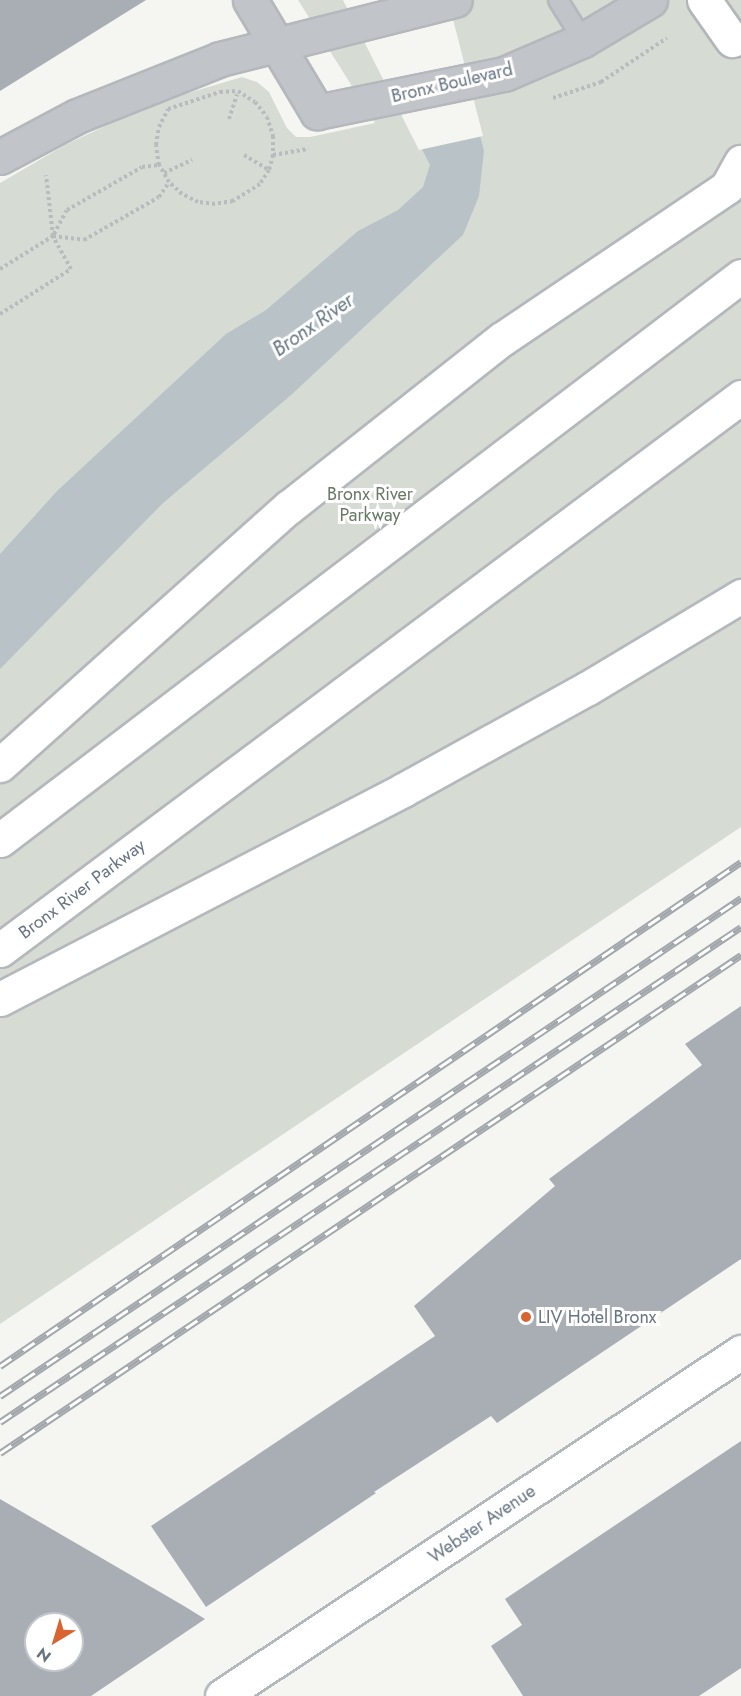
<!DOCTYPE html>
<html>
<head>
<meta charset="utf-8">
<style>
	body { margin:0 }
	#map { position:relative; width:741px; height:1696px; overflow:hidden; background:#f5f6f2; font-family:Jost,sans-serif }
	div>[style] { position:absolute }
	.green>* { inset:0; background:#d6dcd4 }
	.water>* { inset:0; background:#b9c3c7 }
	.pier>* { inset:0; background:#f5f6f2 }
	.building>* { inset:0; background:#a8aeb4 }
	.path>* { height:4px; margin-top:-2px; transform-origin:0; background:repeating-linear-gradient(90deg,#b9bbbe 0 3px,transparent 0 6px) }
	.roads { filter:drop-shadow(2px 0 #b4b8bc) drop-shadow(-2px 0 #b4b8bc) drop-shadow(0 2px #b4b8bc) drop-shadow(0 -2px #b4b8bc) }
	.lane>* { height:18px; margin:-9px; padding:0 9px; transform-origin:9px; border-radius:9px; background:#c1c4c8 }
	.street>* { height:33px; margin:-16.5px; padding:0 16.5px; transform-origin:16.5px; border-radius:16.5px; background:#c1c4c8 }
	.secondary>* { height:33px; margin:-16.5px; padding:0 16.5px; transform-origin:16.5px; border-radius:16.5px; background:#fff }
	.highway>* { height:33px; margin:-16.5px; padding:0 16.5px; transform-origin:16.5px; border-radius:16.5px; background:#fff }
	.rail>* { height:7px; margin-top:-3.5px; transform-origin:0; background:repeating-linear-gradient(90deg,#fff 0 14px,#a2a7ac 0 28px); box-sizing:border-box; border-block:2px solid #a2a7ac }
	.bridges { filter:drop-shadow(2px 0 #b2b6ba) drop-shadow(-2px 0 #b2b6ba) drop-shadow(0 2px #b2b6ba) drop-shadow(0 -2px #b2b6ba) }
	.primary-bridge>* { height:33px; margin:-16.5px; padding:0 16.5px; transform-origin:16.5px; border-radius:16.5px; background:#fff }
	.dots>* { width:16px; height:16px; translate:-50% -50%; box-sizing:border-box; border:3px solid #fff; border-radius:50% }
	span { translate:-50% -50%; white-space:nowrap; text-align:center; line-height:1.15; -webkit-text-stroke:6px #fff; paint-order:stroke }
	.street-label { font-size:18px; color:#667381 }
	.park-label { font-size:18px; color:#677965 }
	.poi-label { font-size:18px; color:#667381 }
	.left { translate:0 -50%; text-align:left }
	.water-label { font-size:20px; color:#63747e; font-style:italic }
	.north { position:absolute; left:24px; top:1612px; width:60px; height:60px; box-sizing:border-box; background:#fff; border:2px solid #c2c7cd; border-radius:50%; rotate:218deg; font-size:16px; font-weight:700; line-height:24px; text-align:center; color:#667381 }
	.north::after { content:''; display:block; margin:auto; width:21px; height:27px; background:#d76431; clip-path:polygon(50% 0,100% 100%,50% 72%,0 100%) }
</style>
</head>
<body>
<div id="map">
	<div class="green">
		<i style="clip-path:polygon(298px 0,741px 0,741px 827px,0 1324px,0 183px,65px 145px,154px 103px,242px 77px,257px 82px,269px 92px,287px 128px,296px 137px,310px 137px,375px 123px)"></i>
	</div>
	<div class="water">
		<i style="clip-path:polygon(346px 0,445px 0,484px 151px,479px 196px,463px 235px,290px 396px,163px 503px,0 669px,0 554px,57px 491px,226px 334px,266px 310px,358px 231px,398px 210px,423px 187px,430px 165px)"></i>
	</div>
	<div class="pier">
		<i style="clip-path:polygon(343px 0,448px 0,483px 136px,419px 150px)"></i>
	</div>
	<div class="building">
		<i style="clip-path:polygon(0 0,146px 0,0 91px)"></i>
		<i style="clip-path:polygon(741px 1006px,741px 1259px,497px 1423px,491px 1416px,374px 1492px,376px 1493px,206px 1607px,151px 1526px,435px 1336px,414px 1306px,555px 1186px,549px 1179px,702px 1065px,685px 1044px)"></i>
		<i style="clip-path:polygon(741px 1441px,741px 1668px,699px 1696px,523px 1696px,491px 1646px,522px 1625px,505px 1599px)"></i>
		<i style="clip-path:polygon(evenodd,0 1499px,184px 1606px,205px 1619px,91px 1696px,0 1696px,0 1499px,36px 1624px,72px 1624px,72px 1660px,36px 1660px,36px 1624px)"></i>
	</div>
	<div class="path">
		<i style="left:238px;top:91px;width:20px;rotate:33deg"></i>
		<i style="left:255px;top:102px;width:19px;rotate:51deg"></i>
		<i style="left:267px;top:117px;width:20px;rotate:72deg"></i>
		<i style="left:273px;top:136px;width:19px;rotate:90deg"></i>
		<i style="left:273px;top:155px;width:16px;rotate:105deg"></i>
		<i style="left:269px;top:170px;width:17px;rotate:123deg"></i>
		<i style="left:260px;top:184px;width:32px;rotate:148deg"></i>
		<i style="left:233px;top:201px;width:18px;rotate:171deg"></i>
		<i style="left:215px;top:204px;width:17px;rotate:-173deg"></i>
		<i style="left:198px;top:202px;width:18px;rotate:-153deg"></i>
		<i style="left:182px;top:194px;width:18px;rotate:-137deg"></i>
		<i style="left:169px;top:182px;width:20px;rotate:-120deg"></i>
		<i style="left:159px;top:165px;width:20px;rotate:-99deg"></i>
		<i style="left:156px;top:145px;width:18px;rotate:-81deg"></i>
		<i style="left:159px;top:127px;width:20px;rotate:-63deg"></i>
		<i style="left:168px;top:109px;width:55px;rotate:-18.1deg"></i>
		<i style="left:220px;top:92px;width:18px;rotate:-3deg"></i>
		<i style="left:553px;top:98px;width:51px;rotate:-18.4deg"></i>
		<i style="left:601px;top:82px;width:79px;rotate:-33.7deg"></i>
		<i style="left:229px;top:119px;width:26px;rotate:-72deg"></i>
		<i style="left:244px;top:155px;width:29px;rotate:31deg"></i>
		<i style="left:273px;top:155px;width:36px;rotate:-10deg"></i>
		<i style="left:164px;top:173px;width:31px;rotate:-25deg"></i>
		<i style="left:54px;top:234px;width:27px;rotate:-62deg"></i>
		<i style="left:67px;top:210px;width:86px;rotate:-29.8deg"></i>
		<i style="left:142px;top:167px;width:17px;rotate:-7deg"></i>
		<i style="left:0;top:269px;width:62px;rotate:-31.9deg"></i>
		<i style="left:53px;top:236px;width:31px;rotate:7deg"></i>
		<i style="left:84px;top:240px;width:86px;rotate:-29.8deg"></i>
		<i style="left:159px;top:197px;width:18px;rotate:-56deg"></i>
		<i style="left:0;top:314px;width:84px;rotate:-32.4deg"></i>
		<i style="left:71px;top:269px;width:38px;rotate:-119deg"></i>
		<i style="left:53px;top:236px;width:61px;rotate:-96.5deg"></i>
	</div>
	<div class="roads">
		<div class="lane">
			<i style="left:558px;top:0;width:47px;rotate:58deg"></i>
		</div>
		<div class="street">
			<i style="left:250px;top:0;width:131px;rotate:59.1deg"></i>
			<i style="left:317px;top:112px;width:191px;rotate:-11.5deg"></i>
			<i style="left:504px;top:74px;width:86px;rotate:-23.3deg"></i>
			<i style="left:583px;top:40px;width:78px;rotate:-30.8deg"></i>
			<i style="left:0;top:157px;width:87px;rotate:-28deg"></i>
			<i style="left:77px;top:116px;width:154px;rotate:-21.7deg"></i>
			<i style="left:220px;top:59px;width:242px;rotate:-14.1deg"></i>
		</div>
		<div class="secondary">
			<i style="left:222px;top:1696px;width:623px;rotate:-33.54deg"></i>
		</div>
		<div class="highway">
			<i style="left:0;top:765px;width:387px;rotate:-41.8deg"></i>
			<i style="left:289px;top:507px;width:271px;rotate:-38.3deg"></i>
			<i style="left:502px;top:339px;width:272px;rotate:-34deg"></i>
			<i style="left:727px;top:187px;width:29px;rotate:-61deg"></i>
			<i style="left:0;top:840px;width:931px;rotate:-37.28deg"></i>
			<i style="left:0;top:950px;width:925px;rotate:-36.73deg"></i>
			<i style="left:0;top:999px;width:454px;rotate:-27.4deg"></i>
			<i style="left:403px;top:790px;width:211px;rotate:-28.9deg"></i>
			<i style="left:588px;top:688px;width:179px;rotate:-31deg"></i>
		</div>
	</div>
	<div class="rail">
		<i style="left:0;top:1366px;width:896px;rotate:-34.22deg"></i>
		<i style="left:0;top:1396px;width:893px;rotate:-33.9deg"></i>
		<i style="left:0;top:1422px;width:891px;rotate:-33.74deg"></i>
		<i style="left:0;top:1453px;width:893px;rotate:-33.9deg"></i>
	</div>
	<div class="bridges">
		<div class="primary-bridge">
			<i style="left:704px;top:0;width:49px;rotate:55deg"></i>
		</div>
	</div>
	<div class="dots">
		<i style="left:526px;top:1317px;background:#d76431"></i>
	</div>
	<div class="street-label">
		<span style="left:452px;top:83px;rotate:-13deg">Bronx Boulevard</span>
		<span style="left:82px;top:889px;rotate:-37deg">Bronx River Parkway</span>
		<span style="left:482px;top:1524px;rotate:-34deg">Webster Avenue</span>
	</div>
	<div class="park-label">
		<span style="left:370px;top:505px">Bronx River<br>Parkway</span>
	</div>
	<div class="poi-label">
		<span class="left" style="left:538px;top:1317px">LIV Hotel Bronx</span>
	</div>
	<div class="water-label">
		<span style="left:313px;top:325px;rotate:-35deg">Bronx River</span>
	</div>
	<div class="north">N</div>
</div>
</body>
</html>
